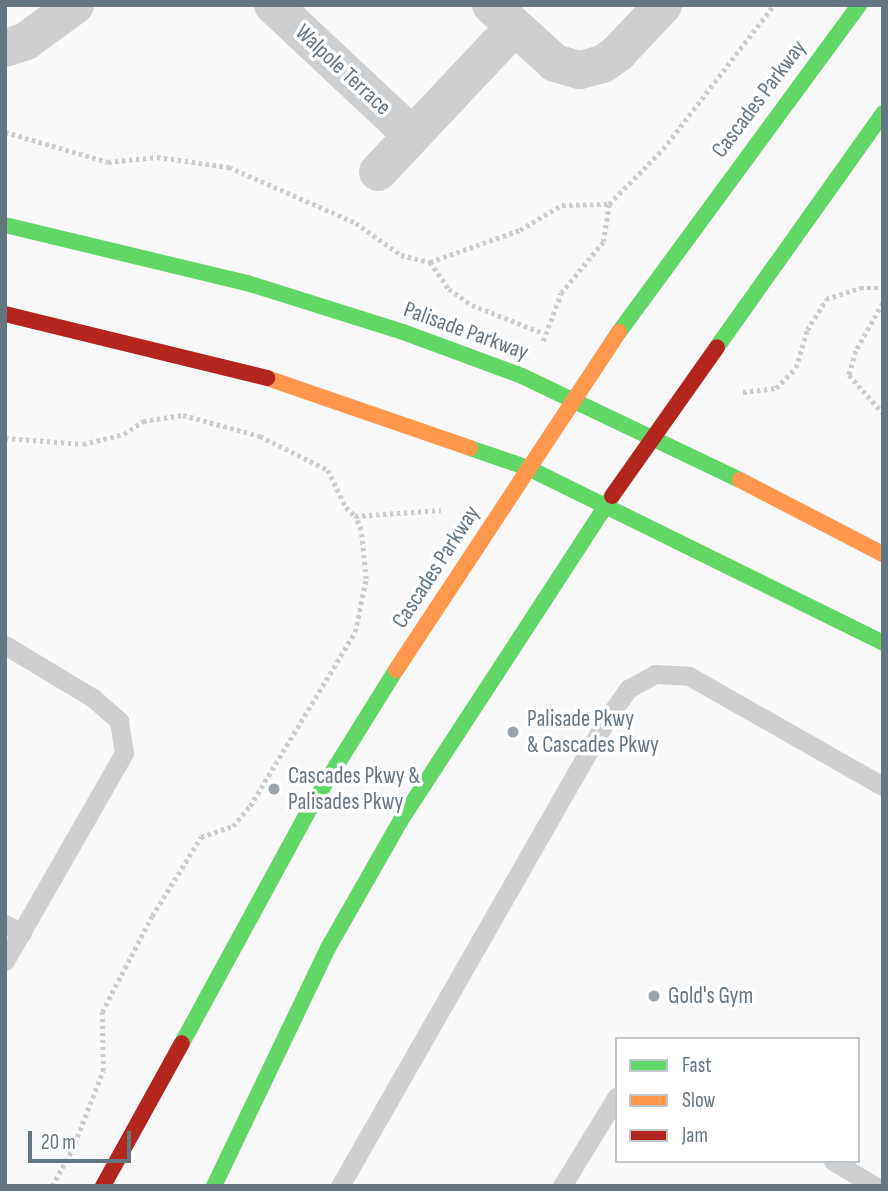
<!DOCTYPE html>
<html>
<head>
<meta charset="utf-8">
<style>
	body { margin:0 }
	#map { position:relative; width:888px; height:1191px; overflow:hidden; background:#f9f9f9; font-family:"Sofia Sans Condensed",sans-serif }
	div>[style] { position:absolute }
	.path>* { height:4.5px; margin-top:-2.25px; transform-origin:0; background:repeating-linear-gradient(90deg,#cbcccd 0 3.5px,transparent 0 7px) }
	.lane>* { height:19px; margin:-9.5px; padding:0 9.5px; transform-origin:9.5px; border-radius:9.5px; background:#cecfd0 }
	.street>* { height:38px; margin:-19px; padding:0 19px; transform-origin:19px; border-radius:19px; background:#cecfd0 }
	.fast>* { height:16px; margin:-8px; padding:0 8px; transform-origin:8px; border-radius:8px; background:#63d668 }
	.slow>* { height:16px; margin:-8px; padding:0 8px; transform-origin:8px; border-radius:8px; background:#ff974d }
	.jam>* { height:16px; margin:-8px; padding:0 8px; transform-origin:8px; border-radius:8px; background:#b3261e }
	.dots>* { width:19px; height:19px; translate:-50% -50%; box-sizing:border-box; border:4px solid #fff; border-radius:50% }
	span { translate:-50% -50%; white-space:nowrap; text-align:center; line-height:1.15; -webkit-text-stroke:7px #fff; paint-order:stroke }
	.street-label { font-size:23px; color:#657683 }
	.poi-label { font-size:23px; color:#657683 }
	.left { translate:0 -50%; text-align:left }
	.frame { position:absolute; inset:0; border:7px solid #657683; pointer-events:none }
	.legend { position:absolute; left:615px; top:1037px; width:245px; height:126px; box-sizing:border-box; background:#fff; border:2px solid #c1c8cd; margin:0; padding:9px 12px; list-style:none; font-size:21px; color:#657683 }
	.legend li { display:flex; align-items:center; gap:14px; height:35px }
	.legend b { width:35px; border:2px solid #c1c8cd }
	.scale { position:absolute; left:28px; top:1131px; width:103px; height:32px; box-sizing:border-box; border:4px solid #657683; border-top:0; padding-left:9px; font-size:21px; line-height:24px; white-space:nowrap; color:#657683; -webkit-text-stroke:5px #fff; paint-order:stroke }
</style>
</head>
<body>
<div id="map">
	<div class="path">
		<i style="left:5px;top:132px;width:107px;rotate:16.2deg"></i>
		<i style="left:108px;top:162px;width:49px;rotate:-5.8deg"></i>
		<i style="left:157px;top:157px;width:73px;rotate:7.9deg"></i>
		<i style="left:229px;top:167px;width:139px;rotate:23.8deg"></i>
		<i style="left:356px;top:223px;width:55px;rotate:35.4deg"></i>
		<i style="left:401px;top:255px;width:30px;rotate:14deg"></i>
		<i style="left:430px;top:262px;width:96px;rotate:-19.6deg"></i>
		<i style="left:520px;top:230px;width:49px;rotate:-30.8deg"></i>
		<i style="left:562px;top:205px;width:47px;rotate:-1.2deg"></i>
		<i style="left:609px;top:204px;width:77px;rotate:-45.5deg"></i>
		<i style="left:663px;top:149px;width:182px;rotate:-52.4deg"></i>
		<i style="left:430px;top:262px;width:33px;rotate:55deg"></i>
		<i style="left:449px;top:289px;width:28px;rotate:35deg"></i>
		<i style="left:472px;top:305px;width:76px;rotate:21.5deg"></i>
		<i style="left:883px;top:303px;width:55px;rotate:119.4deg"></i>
		<i style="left:856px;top:351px;width:25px;rotate:106deg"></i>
		<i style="left:849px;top:375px;width:51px;rotate:48.2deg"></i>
		<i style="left:543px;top:341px;width:51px;rotate:-69.4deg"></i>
		<i style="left:561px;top:293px;width:66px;rotate:-50.5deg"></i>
		<i style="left:603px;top:242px;width:38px;rotate:-81deg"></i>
		<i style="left:743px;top:392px;width:33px;rotate:-7deg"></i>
		<i style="left:776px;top:388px;width:28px;rotate:-45deg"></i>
		<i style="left:796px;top:368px;width:40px;rotate:-74deg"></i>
		<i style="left:807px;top:330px;width:36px;rotate:-58deg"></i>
		<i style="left:826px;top:299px;width:36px;rotate:-18deg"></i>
		<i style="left:860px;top:288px;width:23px"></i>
		<i style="left:5px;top:438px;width:78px;rotate:4.4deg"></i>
		<i style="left:83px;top:444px;width:42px;rotate:-13.7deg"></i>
		<i style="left:124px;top:434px;width:23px;rotate:-34deg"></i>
		<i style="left:143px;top:421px;width:40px;rotate:-8.5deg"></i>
		<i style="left:183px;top:415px;width:80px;rotate:15.3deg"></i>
		<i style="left:260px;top:436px;width:76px;rotate:26.6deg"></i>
		<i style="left:328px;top:470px;width:41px;rotate:64.1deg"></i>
		<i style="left:346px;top:507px;width:13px;rotate:45deg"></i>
		<i style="left:355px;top:516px;width:86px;rotate:-4deg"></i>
		<i style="left:52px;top:1186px;width:41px;rotate:-60.9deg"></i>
		<i style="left:72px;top:1150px;width:85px;rotate:-68.6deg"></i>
		<i style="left:103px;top:1071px;width:59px;rotate:-91deg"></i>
		<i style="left:102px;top:1012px;width:108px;rotate:-62.5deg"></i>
		<i style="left:152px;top:916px;width:93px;rotate:-58.2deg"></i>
		<i style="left:201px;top:837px;width:34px;rotate:-19deg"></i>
		<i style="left:233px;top:826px;width:26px;rotate:-50deg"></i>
		<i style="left:250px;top:806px;width:203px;rotate:-58.9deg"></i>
		<i style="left:355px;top:632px;width:54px;rotate:-78.3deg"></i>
		<i style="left:366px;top:579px;width:49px;rotate:-95.8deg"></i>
		<i style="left:361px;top:530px;width:15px;rotate:-113deg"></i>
	</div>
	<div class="lane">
		<i style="left:5px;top:645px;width:103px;rotate:31.1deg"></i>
		<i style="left:93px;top:698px;width:35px;rotate:41deg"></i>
		<i style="left:119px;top:721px;width:32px;rotate:81deg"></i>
		<i style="left:124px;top:753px;width:240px;rotate:119.8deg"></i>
		<i style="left:5px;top:924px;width:19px;rotate:28deg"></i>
		<i style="left:833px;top:1161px;width:49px;rotate:30.8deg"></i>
		<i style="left:340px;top:1186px;width:538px;rotate:-60.24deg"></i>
		<i style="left:607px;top:719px;width:37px;rotate:-55deg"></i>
		<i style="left:628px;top:689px;width:31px;rotate:-29deg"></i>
		<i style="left:655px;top:674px;width:34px;rotate:3deg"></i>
		<i style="left:689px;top:676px;width:223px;rotate:29.6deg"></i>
		<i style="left:562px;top:1186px;width:105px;rotate:-58.6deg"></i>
	</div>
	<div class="street">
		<i style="left:273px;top:5px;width:190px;rotate:43.1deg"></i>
		<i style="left:491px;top:5px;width:86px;rotate:42.2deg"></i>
		<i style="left:555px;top:63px;width:26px;rotate:16deg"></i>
		<i style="left:580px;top:70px;width:24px;rotate:-15deg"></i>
		<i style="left:603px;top:64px;width:19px;rotate:-36deg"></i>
		<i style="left:618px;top:53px;width:66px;rotate:-46.8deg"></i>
		<i style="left:5px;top:48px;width:22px;rotate:-18deg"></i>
		<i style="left:26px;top:41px;width:61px;rotate:-36.3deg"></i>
		<i style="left:378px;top:172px;width:199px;rotate:-46.8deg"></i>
	</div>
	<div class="fast">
		<i style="left:5px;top:225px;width:249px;rotate:13.5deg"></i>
		<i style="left:247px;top:283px;width:164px;rotate:17.4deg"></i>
		<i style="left:403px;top:332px;width:127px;rotate:20.3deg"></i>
		<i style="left:522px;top:376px;width:242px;rotate:25.5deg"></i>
		<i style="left:619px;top:332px;width:406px;rotate:-53.7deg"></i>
		<i style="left:717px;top:347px;width:287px;rotate:-54.6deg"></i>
		<i style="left:470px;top:448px;width:61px;rotate:19deg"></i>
		<i style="left:528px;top:468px;width:396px;rotate:26.2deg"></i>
		<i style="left:182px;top:1043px;width:268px;rotate:-61.4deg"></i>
		<i style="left:310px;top:808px;width:163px;rotate:-58.1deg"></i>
		<i style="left:214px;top:1186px;width:264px;rotate:-64.4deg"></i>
		<i style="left:328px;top:948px;width:147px;rotate:-60.3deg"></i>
		<i style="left:401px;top:820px;width:387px;rotate:-56.9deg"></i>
	</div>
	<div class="slow">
		<i style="left:267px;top:378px;width:215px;rotate:19deg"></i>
		<i style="left:740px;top:480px;width:161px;rotate:27.4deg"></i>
		<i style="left:396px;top:670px;width:405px;rotate:-56.6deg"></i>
	</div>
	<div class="jam">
		<i style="left:5px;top:314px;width:270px;rotate:13.7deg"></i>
		<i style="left:612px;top:496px;width:182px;rotate:-54.8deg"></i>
		<i style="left:103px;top:1186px;width:163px;rotate:-61.1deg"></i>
	</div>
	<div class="dots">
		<i style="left:513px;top:732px;background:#99a4ac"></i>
		<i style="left:274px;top:789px;background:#99a4ac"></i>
		<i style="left:654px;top:996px;background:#99a4ac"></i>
	</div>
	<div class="street-label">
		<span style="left:343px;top:70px;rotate:43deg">Walpole Terrace</span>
		<span style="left:759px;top:99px;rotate:-53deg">Cascades Parkway</span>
		<span style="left:466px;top:331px;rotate:20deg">Palisade Parkway</span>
		<span style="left:436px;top:567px;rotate:-57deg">Cascades Parkway</span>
	</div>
	<div class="poi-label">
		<span class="left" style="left:527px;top:732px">Palisade Pkwy<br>&amp; Cascades Pkwy</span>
		<span class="left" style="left:288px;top:789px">Cascades Pkwy &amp;<br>Palisades Pkwy</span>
		<span class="left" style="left:668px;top:996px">Gold's Gym</span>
	</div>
	<div class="frame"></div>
	<ul class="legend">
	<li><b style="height:9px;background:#63d668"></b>Fast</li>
	<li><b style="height:9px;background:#ff974d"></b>Slow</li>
	<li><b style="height:9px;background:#b3261e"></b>Jam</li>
	</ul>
	<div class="scale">20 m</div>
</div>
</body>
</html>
